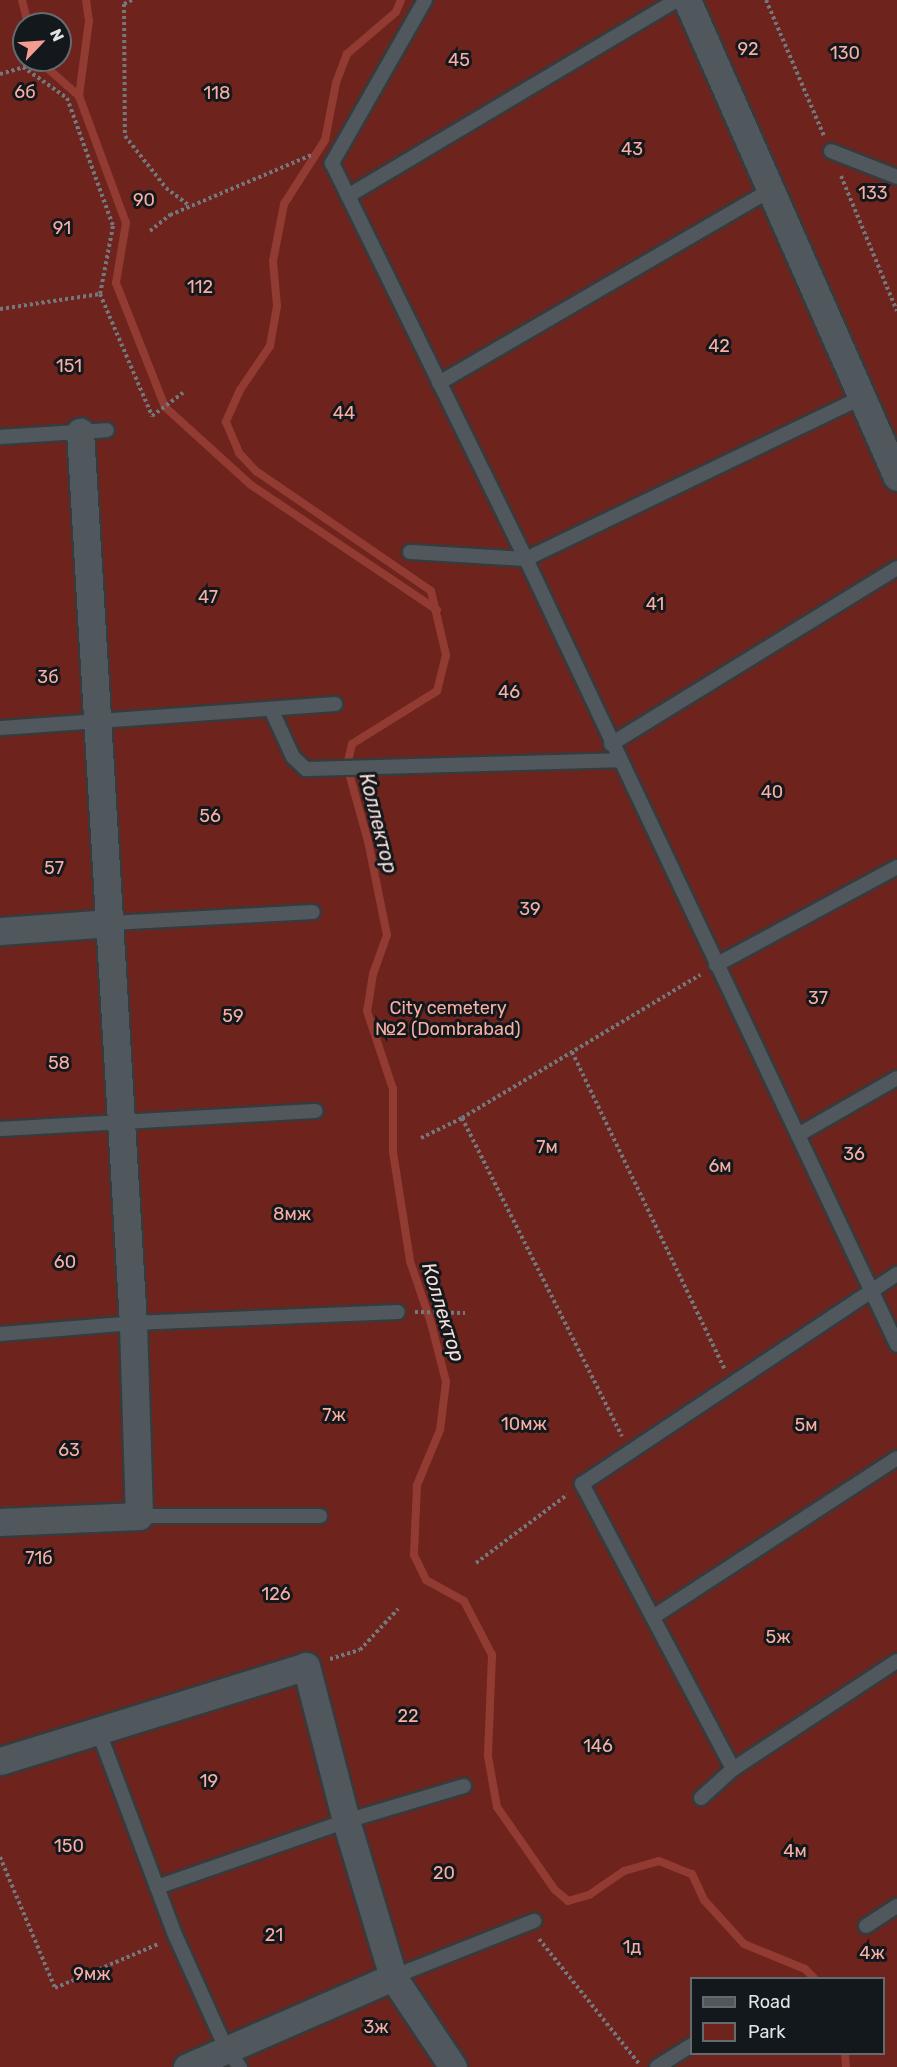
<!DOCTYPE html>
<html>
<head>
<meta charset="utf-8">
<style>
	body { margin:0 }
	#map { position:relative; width:897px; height:2067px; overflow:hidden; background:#1b2125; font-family:Rubik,sans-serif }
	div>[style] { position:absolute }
	.green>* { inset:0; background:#6e231c }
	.stream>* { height:8px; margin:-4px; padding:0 4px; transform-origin:4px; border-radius:4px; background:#923b32 }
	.path>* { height:4px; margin-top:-2px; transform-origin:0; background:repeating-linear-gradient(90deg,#73787c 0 3px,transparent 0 6px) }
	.roads { filter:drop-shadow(2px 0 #363b3e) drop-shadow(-2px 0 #363b3e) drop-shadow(0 2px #363b3e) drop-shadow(0 -2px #363b3e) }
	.lane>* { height:14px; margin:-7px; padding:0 7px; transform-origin:7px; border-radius:7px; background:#51585d }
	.street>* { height:27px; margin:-13.5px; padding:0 13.5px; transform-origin:13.5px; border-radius:13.5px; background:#51585d }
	span { translate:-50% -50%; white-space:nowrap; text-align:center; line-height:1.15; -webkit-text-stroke:6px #12181c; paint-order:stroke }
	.park-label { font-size:18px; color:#f9aea3 }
	.water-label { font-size:20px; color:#f7ddd8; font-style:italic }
	.legend { position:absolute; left:690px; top:1977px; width:195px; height:78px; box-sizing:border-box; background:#12181c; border:2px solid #646a6d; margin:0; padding:8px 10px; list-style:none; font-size:18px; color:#e0e4e7 }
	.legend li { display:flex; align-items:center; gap:12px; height:30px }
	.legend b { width:30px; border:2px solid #646a6d }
	.north { position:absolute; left:12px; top:12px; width:60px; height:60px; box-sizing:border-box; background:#12181c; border:2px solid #646a6d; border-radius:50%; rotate:65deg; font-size:16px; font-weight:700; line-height:24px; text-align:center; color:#e0e4e7 }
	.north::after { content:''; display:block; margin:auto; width:21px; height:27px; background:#f59c90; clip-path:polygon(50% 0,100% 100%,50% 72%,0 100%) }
</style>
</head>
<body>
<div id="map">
	<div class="green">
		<i style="clip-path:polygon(evenodd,0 0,897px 0,897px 2067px,0 2067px,0 0,24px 24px,60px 24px,60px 60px,24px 60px,24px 24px,0 0,692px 1978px,884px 1978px,884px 2054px,692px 2054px,692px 1978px)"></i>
	</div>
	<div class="stream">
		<i style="left:22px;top:0;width:25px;rotate:76deg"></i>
		<i style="left:86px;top:0;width:21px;rotate:82deg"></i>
		<i style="left:89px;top:21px;width:76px;rotate:97.6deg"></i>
		<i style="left:79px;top:96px;width:135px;rotate:69.7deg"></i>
		<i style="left:126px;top:223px;width:61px;rotate:99.5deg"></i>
		<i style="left:116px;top:283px;width:133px;rotate:68.4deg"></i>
		<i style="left:165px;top:407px;width:116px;rotate:42.2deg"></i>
		<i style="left:251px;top:485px;width:224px;rotate:33.9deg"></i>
		<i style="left:401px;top:0;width:13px;rotate:113deg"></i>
		<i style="left:396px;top:12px;width:65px;rotate:139.4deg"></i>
		<i style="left:347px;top:54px;width:31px;rotate:111deg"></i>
		<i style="left:336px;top:83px;width:58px;rotate:100.9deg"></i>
		<i style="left:325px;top:140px;width:76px;rotate:122.6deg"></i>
		<i style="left:284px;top:204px;width:58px;rotate:100.9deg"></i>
		<i style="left:273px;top:261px;width:45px;rotate:84.9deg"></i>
		<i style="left:277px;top:306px;width:41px;rotate:99.9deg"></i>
		<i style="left:270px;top:346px;width:53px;rotate:124.3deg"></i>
		<i style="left:240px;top:390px;width:35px;rotate:114deg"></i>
		<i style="left:226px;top:422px;width:34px;rotate:67deg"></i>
		<i style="left:239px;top:453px;width:25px;rotate:47deg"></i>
		<i style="left:256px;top:471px;width:212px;rotate:34.4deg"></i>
		<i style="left:431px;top:591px;width:66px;rotate:76.8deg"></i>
		<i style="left:446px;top:655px;width:37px;rotate:104deg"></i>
		<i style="left:437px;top:691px;width:100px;rotate:148.1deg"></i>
		<i style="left:352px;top:744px;width:23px;rotate:103deg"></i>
		<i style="left:347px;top:766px;width:78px;rotate:74.4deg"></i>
		<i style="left:368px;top:841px;width:96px;rotate:78.6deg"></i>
		<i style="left:387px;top:935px;width:41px;rotate:109.7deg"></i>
		<i style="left:373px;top:974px;width:37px;rotate:99deg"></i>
		<i style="left:367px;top:1011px;width:82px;rotate:71.6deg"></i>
		<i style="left:393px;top:1089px;width:63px;rotate:90deg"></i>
		<i style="left:393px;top:1152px;width:110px;rotate:81.1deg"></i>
		<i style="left:410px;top:1261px;width:65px;rotate:71.3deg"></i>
		<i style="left:431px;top:1323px;width:61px;rotate:75.7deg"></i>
		<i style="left:446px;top:1382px;width:48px;rotate:97.1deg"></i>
		<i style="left:440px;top:1430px;width:60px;rotate:112.7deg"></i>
		<i style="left:417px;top:1485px;width:70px;rotate:92.5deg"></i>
		<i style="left:414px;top:1555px;width:28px;rotate:64deg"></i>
		<i style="left:426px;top:1580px;width:43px;rotate:28.9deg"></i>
		<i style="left:464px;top:1601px;width:61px;rotate:62.6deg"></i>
		<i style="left:492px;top:1655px;width:101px;rotate:92.3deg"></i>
		<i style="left:488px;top:1756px;width:52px;rotate:80deg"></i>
		<i style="left:497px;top:1807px;width:101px;rotate:55.1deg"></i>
		<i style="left:555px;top:1890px;width:17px;rotate:40deg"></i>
		<i style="left:568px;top:1901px;width:22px;rotate:-16deg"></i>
		<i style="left:589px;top:1895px;width:42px;rotate:-34.4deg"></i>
		<i style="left:624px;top:1871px;width:36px;rotate:-16deg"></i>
		<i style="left:659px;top:1861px;width:35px;rotate:22deg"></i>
		<i style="left:692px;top:1874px;width:29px;rotate:65deg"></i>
		<i style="left:704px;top:1900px;width:59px;rotate:47.7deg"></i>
		<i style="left:744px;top:1944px;width:66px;rotate:22.3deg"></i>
		<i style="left:805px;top:1969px;width:13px;rotate:45deg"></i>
		<i style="left:38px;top:60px;width:55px;rotate:41.3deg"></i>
		<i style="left:845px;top:2054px;width:13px;rotate:86deg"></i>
	</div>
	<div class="path">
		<i style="left:132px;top:0;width:9px;rotate:153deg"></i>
		<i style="left:124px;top:4px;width:132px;rotate:89.6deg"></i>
		<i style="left:125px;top:136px;width:66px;rotate:51.7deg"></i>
		<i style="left:166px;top:188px;width:30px;rotate:37deg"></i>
		<i style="left:766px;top:0;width:148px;rotate:66.9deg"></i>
		<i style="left:23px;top:67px;width:54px;rotate:35.2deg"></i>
		<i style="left:67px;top:98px;width:136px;rotate:70.2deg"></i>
		<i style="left:113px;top:226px;width:69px;rotate:100.8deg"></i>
		<i style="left:100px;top:294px;width:133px;rotate:66.9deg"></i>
		<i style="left:152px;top:416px;width:39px;rotate:-37deg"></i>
		<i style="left:0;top:74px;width:40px;rotate:-16deg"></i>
		<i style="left:841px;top:176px;width:146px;rotate:67.5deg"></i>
		<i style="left:150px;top:231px;width:26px;rotate:-39deg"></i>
		<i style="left:170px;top:215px;width:156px;rotate:-23deg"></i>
		<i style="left:0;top:309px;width:101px;rotate:-8.5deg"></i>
		<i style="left:572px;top:1052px;width:351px;rotate:64.3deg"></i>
		<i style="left:462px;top:1118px;width:356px;rotate:63.3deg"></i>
		<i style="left:421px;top:1138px;width:46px;rotate:-26deg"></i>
		<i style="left:462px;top:1118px;width:278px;rotate:-31deg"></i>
		<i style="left:415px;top:1312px;width:50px;rotate:1.1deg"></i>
		<i style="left:476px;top:1563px;width:114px;rotate:-36.8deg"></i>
		<i style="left:330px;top:1659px;width:31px;rotate:-17deg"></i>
		<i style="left:360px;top:1650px;width:56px;rotate:-47.2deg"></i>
		<i style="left:0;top:1857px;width:142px;rotate:67.2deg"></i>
		<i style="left:55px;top:1988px;width:112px;rotate:-23.1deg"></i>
		<i style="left:539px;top:1939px;width:160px;rotate:51.3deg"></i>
	</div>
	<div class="roads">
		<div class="lane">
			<i style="left:425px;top:0;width:188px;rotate:119.7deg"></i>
			<i style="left:332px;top:163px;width:441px;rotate:63.9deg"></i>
			<i style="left:526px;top:559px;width:869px;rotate:64.73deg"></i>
			<i style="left:831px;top:151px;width:71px;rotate:21.5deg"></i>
			<i style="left:348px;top:196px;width:383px;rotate:-30.8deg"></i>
			<i style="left:439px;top:383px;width:385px;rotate:-30.2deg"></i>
			<i style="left:0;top:437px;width:107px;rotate:-3.7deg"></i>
			<i style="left:410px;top:552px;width:116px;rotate:3.5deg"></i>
			<i style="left:526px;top:559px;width:374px;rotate:-25.7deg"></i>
			<i style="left:271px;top:709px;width:53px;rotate:65.4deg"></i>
			<i style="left:293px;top:757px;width:18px;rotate:43deg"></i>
			<i style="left:306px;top:769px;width:313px;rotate:-1.6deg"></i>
			<i style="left:0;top:728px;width:336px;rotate:-4.1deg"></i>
			<i style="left:611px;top:744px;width:336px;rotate:-31.6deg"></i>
			<i style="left:111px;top:923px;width:202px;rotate:-3.1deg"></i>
			<i style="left:716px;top:965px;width:206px;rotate:-28.4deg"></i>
			<i style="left:0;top:1129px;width:316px;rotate:-3.3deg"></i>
			<i style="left:798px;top:1135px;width:114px;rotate:-29.9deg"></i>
			<i style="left:0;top:1334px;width:133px;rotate:-4.7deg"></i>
			<i style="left:133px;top:1323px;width:265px;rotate:-2.4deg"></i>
			<i style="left:139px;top:1516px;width:181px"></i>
			<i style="left:653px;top:1617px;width:291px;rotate:-33.1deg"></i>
			<i style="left:98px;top:1730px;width:221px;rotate:69.4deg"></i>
			<i style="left:176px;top:1937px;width:122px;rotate:65.8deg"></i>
			<i style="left:226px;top:2048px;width:24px;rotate:54deg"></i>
			<i style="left:733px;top:1769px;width:323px;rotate:-117.9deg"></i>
			<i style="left:582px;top:1484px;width:379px;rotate:-33.7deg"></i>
			<i style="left:701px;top:1798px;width:43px;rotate:-42.2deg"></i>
			<i style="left:733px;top:1769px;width:196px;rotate:-33.4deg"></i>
			<i style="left:157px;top:1887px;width:200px;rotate:-19.2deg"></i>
			<i style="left:346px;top:1821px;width:123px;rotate:-16.5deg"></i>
			<i style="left:866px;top:1926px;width:37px;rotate:-33deg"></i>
			<i style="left:393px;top:1977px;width:152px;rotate:-21.7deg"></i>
			<i style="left:657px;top:2067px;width:41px;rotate:-32.2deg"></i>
		</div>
		<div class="street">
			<i style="left:687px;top:0;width:521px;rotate:66.24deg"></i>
			<i style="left:0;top:931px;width:111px;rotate:-4.1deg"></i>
			<i style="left:0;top:1522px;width:139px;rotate:-2.5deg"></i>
			<i style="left:139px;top:1516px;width:193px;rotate:-91.8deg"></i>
			<i style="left:133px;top:1323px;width:893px;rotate:-93.4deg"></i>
			<i style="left:0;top:1761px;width:320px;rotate:-17.2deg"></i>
			<i style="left:306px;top:1666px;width:160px;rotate:75.5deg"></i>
			<i style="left:346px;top:1821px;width:163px;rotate:73.2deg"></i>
			<i style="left:393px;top:1977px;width:108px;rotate:56.3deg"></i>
			<i style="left:187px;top:2067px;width:225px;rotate:-23.6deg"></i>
		</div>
	</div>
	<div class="park-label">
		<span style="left:748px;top:49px">92</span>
		<span style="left:845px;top:53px">130</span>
		<span style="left:459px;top:60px">45</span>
		<span style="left:25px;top:92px">6б</span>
		<span style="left:217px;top:93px">118</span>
		<span style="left:632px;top:149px">43</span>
		<span style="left:873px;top:193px">133</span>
		<span style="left:144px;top:200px">90</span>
		<span style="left:62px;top:228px">91</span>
		<span style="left:200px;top:287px">112</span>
		<span style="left:719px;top:346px">42</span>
		<span style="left:69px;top:366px">151</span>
		<span style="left:344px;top:413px">44</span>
		<span style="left:208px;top:597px">47</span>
		<span style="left:655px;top:604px">41</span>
		<span style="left:48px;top:677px">3б</span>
		<span style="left:509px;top:692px">46</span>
		<span style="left:772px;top:792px">40</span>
		<span style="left:210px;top:816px">56</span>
		<span style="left:54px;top:868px">57</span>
		<span style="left:530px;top:909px">39</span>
		<span style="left:818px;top:998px">37</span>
		<span style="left:448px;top:1019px">City cemetery<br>№2 (Dombrabad)</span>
		<span style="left:233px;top:1016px">59</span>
		<span style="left:59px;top:1063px">58</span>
		<span style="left:547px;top:1147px">7м</span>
		<span style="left:854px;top:1154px">36</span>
		<span style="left:720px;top:1166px">6м</span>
		<span style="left:292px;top:1214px">8мж</span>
		<span style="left:65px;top:1262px">60</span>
		<span style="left:334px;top:1415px">7ж</span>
		<span style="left:524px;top:1424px">10мж</span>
		<span style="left:806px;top:1425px">5м</span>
		<span style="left:69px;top:1450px">63</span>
		<span style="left:39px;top:1558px">71б</span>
		<span style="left:276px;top:1594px">126</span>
		<span style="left:778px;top:1637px">5ж</span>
		<span style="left:408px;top:1716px">22</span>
		<span style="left:598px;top:1746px">146</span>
		<span style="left:209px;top:1781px">19</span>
		<span style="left:69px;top:1846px">150</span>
		<span style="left:795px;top:1851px">4м</span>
		<span style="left:444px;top:1873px">20</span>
		<span style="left:274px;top:1935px">21</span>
		<span style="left:632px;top:1947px">1д</span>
		<span style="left:872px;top:1953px">4ж</span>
		<span style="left:92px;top:1974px">9мж</span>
		<span style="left:376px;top:2027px">3ж</span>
	</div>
	<div class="water-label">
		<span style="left:378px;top:823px;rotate:76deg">Коллектор</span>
		<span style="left:443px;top:1312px;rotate:73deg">Коллектор</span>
	</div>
	<ul class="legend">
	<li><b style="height:8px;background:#51585d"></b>Road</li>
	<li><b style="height:16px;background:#6e231c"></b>Park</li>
	</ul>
	<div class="north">N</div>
</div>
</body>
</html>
